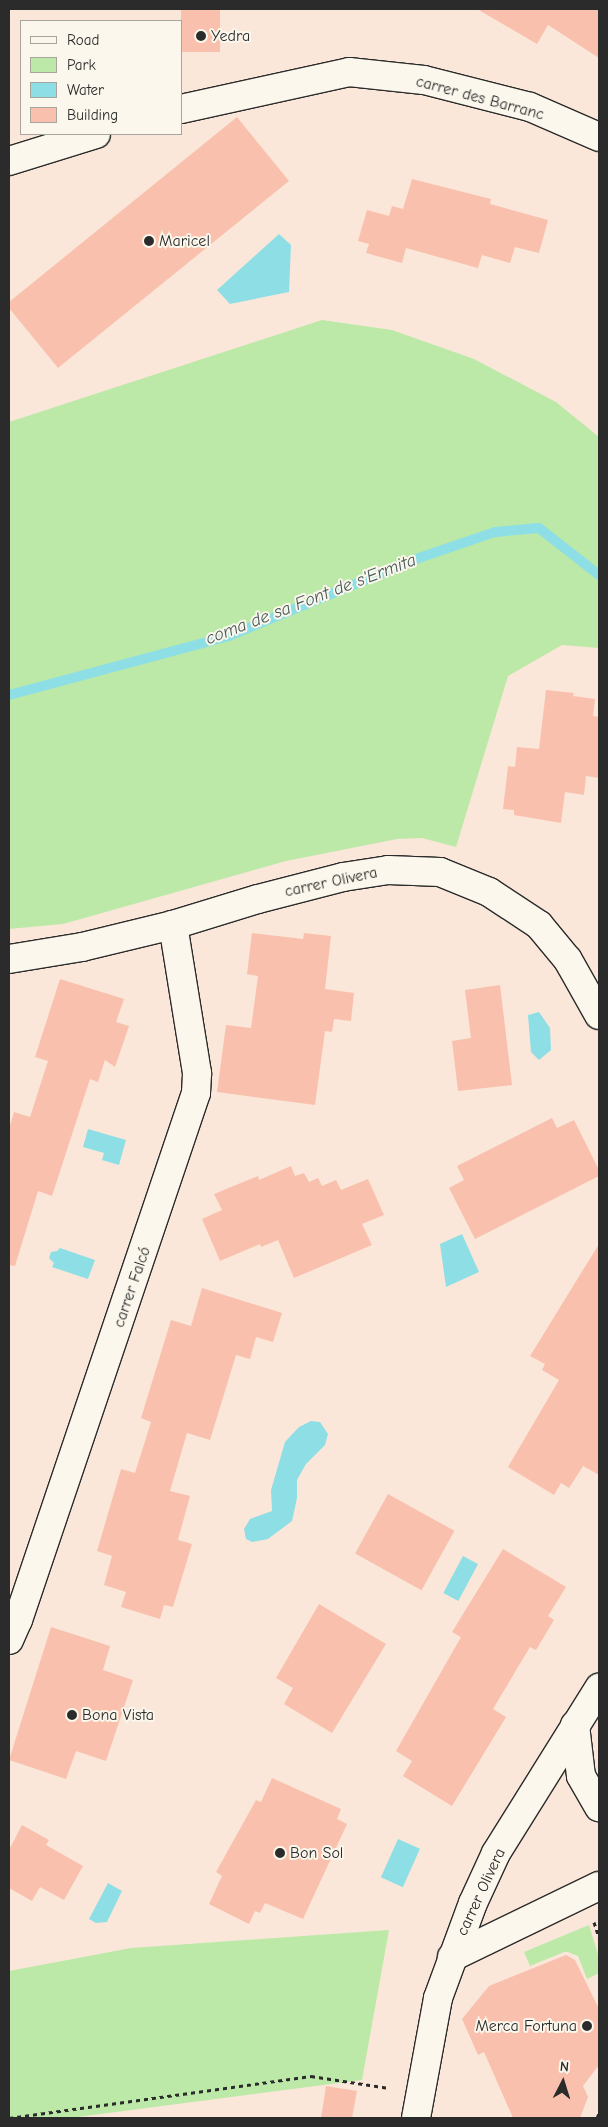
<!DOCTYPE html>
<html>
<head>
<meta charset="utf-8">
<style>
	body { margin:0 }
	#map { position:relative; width:608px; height:2127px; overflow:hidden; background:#fae7d9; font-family:"Comic Neue",sans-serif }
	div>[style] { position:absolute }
	.green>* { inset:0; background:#bce9a7 }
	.water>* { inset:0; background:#8edfe5; transform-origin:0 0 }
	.stream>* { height:10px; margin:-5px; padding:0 5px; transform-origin:5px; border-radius:5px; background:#8edfe5 }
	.building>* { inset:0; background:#f9c1ad; transform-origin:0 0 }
	.path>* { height:3px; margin-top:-1.5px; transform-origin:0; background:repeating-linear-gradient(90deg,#2b2b2b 0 4px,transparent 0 8px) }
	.roads { filter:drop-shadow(1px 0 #2b2b2b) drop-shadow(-1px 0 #2b2b2b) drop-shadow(0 1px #2b2b2b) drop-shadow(0 -1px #2b2b2b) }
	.minor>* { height:28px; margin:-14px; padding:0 14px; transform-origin:14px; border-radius:14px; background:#fbf7ec }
	.dots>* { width:14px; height:14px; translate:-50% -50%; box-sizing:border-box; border:2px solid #fbf7ec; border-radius:50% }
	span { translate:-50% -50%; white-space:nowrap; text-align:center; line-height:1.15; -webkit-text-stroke:4px #fbf7ec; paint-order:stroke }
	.poi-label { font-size:16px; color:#2b2b2b }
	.left { translate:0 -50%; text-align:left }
	.right { translate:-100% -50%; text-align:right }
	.street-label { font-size:16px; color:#2b2b2b }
	.water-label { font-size:18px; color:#44585a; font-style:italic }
	.frame { position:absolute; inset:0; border:10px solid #2b2b2b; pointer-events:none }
	.legend { position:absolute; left:20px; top:20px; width:162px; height:115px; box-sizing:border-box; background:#fbf7ec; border:1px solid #a8a59f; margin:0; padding:6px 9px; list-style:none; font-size:15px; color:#2b2b2b }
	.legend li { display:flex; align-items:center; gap:10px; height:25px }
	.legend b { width:25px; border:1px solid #a8a59f }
	.north { position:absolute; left:538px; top:2057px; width:50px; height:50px; -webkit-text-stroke:4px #fbf7ec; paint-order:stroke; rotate:5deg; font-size:14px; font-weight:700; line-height:20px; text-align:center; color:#2b2b2b }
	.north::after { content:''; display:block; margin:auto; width:18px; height:22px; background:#2b2b2b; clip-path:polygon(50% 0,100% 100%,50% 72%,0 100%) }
</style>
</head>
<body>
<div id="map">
	<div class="green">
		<i style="clip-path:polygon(322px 320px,392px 330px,474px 359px,556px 402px,599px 437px,599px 648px,562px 645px,508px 676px,456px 847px,422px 838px,397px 839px,286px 861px,63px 924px,9px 929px,9px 422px)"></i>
		<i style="clip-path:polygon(589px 1925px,599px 1958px,599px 1973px,587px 1979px,578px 1956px,568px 1952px,564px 1952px,530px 1966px,524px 1952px)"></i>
		<i style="clip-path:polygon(389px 1930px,362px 2080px,70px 2118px,9px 2118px,9px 1971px,131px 1948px)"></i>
	</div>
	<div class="water">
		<i style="clip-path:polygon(279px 234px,291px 245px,289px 292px,230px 304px,217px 290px)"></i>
		<i style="clip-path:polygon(539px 1012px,550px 1028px,551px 1050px,539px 1060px,531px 1052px,528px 1015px)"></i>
		<i style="clip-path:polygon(88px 1129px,126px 1140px,119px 1165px,102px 1160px,104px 1153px,83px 1147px)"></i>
		<i style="clip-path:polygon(462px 1234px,479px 1272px,446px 1287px,440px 1244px)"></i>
		<i style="clip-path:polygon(60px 1248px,95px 1260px,88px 1279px,52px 1267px,54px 1263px,49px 1258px,51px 1252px,57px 1251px)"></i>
		<i style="clip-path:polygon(311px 1421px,320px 1422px,328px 1434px,325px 1445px,306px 1464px,297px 1480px,297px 1498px,292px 1521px,268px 1539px,252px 1542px,246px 1539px,244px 1529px,250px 1519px,272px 1511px,271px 1490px,285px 1442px,299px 1427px)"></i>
		<i style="left:463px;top:1556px;width:17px;height:42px;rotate:28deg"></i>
		<i style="left:398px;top:1839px;width:24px;height:42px;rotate:24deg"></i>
		<i style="clip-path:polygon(108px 1883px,122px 1891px,107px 1922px,96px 1923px,89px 1919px)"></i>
	</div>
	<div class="stream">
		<i style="left:9px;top:695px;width:228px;rotate:-15deg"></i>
		<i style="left:229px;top:636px;width:202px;rotate:-22.4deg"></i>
		<i style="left:416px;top:559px;width:83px;rotate:-18.9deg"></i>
		<i style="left:495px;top:532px;width:44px;rotate:-5.2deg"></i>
		<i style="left:539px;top:528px;width:76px;rotate:38.1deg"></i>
	</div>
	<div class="building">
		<i style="left:181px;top:9px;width:39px;height:43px"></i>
		<i style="clip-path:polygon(477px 9px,599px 9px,599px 58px,548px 25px,537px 44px)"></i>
		<i style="clip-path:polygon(237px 117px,289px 181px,58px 368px,9px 308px,9px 302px)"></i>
		<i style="clip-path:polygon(412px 179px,491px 199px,490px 204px,548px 220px,539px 253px,515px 247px,510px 263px,482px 255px,478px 268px,406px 248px,402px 263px,366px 253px,369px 244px,358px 241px,367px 210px,389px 216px,392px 206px,403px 209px)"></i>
		<i style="clip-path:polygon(546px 690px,574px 693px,573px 696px,595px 699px,593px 716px,599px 717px,599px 778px,586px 776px,584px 795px,565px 792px,561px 823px,514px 815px,514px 810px,503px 809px,508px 766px,515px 767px,517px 747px,539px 749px)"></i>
		<i style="clip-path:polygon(252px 933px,303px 939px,304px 933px,331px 936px,325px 989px,354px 993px,351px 1021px,334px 1019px,332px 1032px,325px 1031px,315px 1105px,217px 1092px,226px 1025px,251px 1028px,258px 976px,247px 974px)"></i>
		<i style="clip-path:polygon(60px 979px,124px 999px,116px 1022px,129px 1026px,115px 1067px,105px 1060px,98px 1082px,90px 1079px,52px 1196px,38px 1191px,15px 1266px,9px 1265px,9px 1129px,14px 1112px,30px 1117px,48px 1061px,35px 1057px)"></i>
		<i style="clip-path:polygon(500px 985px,512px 1085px,458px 1091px,452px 1041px,471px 1038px,465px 990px)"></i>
		<i style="clip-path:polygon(552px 1118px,557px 1128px,574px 1120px,599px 1170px,599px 1176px,475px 1239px,449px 1188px,464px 1180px,457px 1166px)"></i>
		<i style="clip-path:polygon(291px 1166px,295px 1176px,304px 1173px,309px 1182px,318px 1178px,322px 1186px,336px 1180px,341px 1190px,368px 1179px,384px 1215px,362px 1224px,372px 1245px,294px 1278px,278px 1240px,261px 1247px,260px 1244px,220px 1261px,202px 1219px,222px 1210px,214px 1194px,258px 1176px,259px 1180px)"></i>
		<i style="clip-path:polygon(599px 1244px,599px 1475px,583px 1466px,569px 1488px,561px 1483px,554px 1495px,508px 1467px,559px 1380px,542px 1370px,545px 1364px,530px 1356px)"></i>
		<i style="clip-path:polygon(202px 1288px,282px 1313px,273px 1342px,256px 1337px,250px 1359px,236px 1355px,210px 1440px,187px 1433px,170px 1491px,190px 1496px,178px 1540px,192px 1544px,173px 1607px,164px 1605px,160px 1619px,121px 1607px,126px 1592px,104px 1585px,112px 1556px,97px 1551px,121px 1469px,135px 1473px,151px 1422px,141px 1418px,171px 1320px,191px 1326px)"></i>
		<i style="left:388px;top:1494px;width:76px;height:68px;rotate:29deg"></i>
		<i style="clip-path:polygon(503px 1549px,566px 1587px,548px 1616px,554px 1620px,536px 1650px,530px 1647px,493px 1709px,506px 1717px,452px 1806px,403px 1776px,412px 1761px,396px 1751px,461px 1637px,452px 1632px)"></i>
		<i style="clip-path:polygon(319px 1604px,386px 1644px,332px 1733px,284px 1704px,293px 1688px,276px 1678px)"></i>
		<i style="clip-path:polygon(51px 1627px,110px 1646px,103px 1670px,133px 1680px,106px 1761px,76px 1751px,66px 1779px,9px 1760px)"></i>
		<i style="clip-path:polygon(272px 1778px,341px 1809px,337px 1819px,347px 1824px,303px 1919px,265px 1903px,260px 1913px,255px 1911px,249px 1924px,209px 1904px,222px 1876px,216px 1872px,256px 1800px,261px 1802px)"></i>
		<i style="clip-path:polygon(22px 1825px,49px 1840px,46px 1845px,83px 1866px,64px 1900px,40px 1887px,32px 1901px,9px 1888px,9px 1850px)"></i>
		<i style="clip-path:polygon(566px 1955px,575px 1960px,599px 2009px,599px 2065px,583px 2086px,588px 2097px,580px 2118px,513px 2118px,484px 2052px,478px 2055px,462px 2019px,489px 1986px)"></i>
		<i style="clip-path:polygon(326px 2086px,357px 2091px,352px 2118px,321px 2118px)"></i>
	</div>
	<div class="path">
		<i style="left:594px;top:1922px;width:16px;rotate:72deg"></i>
		<i style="left:9px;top:2118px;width:305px;rotate:-7.9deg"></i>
		<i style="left:311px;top:2076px;width:79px;rotate:8.7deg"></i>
		<i style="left:597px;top:2118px;width:5px;rotate:-68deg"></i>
	</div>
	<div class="roads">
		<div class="minor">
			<i style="left:181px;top:109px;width:172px;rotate:-12.4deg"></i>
			<i style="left:349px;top:72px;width:75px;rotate:6.1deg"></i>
			<i style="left:424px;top:80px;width:109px;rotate:14.3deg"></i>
			<i style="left:530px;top:107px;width:75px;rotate:23.5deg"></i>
			<i style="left:9px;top:161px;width:91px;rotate:-17.2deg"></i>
			<i style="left:9px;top:959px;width:74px;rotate:-9.3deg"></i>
			<i style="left:82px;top:947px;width:94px;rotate:-13.6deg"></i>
			<i style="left:173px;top:925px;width:89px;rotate:-17deg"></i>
			<i style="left:258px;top:899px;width:88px;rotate:-14.5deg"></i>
			<i style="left:343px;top:877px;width:46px;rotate:-8.8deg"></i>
			<i style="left:388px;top:870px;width:52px;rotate:2.2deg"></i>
			<i style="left:440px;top:872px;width:53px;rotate:22.2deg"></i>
			<i style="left:489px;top:892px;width:60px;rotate:33.4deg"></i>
			<i style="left:539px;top:925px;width:45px;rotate:50.4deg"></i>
			<i style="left:568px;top:960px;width:63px;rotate:60.6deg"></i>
			<i style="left:9px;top:1640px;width:22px;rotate:-66deg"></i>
			<i style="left:18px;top:1620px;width:556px;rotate:-71.34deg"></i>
			<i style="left:196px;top:1093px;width:20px;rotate:-87deg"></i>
			<i style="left:197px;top:1073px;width:150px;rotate:-99.2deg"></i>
			<i style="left:575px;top:1725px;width:51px;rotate:83.3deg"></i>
			<i style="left:581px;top:1776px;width:36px;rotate:60deg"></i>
			<i style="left:452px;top:1957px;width:163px;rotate:-25.8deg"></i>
			<i style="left:416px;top:2118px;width:122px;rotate:-79.6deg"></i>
			<i style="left:438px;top:1998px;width:101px;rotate:-69.8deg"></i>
			<i style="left:473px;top:1903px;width:55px;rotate:-65.3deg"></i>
			<i style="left:496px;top:1853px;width:195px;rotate:-58deg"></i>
		</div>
	</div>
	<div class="dots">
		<i style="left:201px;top:36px;background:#2b2b2b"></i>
		<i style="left:149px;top:241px;background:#2b2b2b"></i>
		<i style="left:72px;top:1715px;background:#2b2b2b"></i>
		<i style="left:280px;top:1853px;background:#2b2b2b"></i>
		<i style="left:587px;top:2026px;background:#2b2b2b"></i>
	</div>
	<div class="poi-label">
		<span class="left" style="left:211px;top:36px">Yedra</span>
		<span class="left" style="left:159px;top:241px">Maricel</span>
		<span class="left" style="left:82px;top:1715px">Bona Vista</span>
		<span class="left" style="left:290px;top:1853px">Bon Sol</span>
		<span class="right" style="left:577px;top:2026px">Merca Fortuna</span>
	</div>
	<div class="street-label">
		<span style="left:480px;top:98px;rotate:15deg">carrer des Barranc</span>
		<span style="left:331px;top:882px;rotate:-12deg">carrer Olivera</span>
		<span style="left:132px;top:1287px;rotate:-71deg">carrer Falcó</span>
		<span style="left:481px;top:1892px;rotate:-65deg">carrer Olivera</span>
	</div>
	<div class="water-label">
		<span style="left:311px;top:600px;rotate:-21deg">coma de sa Font de s'Ermita</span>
	</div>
	<div class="frame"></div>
	<ul class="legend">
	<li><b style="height:6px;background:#fbf7ec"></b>Road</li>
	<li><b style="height:14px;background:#bce9a7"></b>Park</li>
	<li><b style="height:14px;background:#8edfe5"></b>Water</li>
	<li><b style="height:14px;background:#f9c1ad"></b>Building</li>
	</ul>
	<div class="north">N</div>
</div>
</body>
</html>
